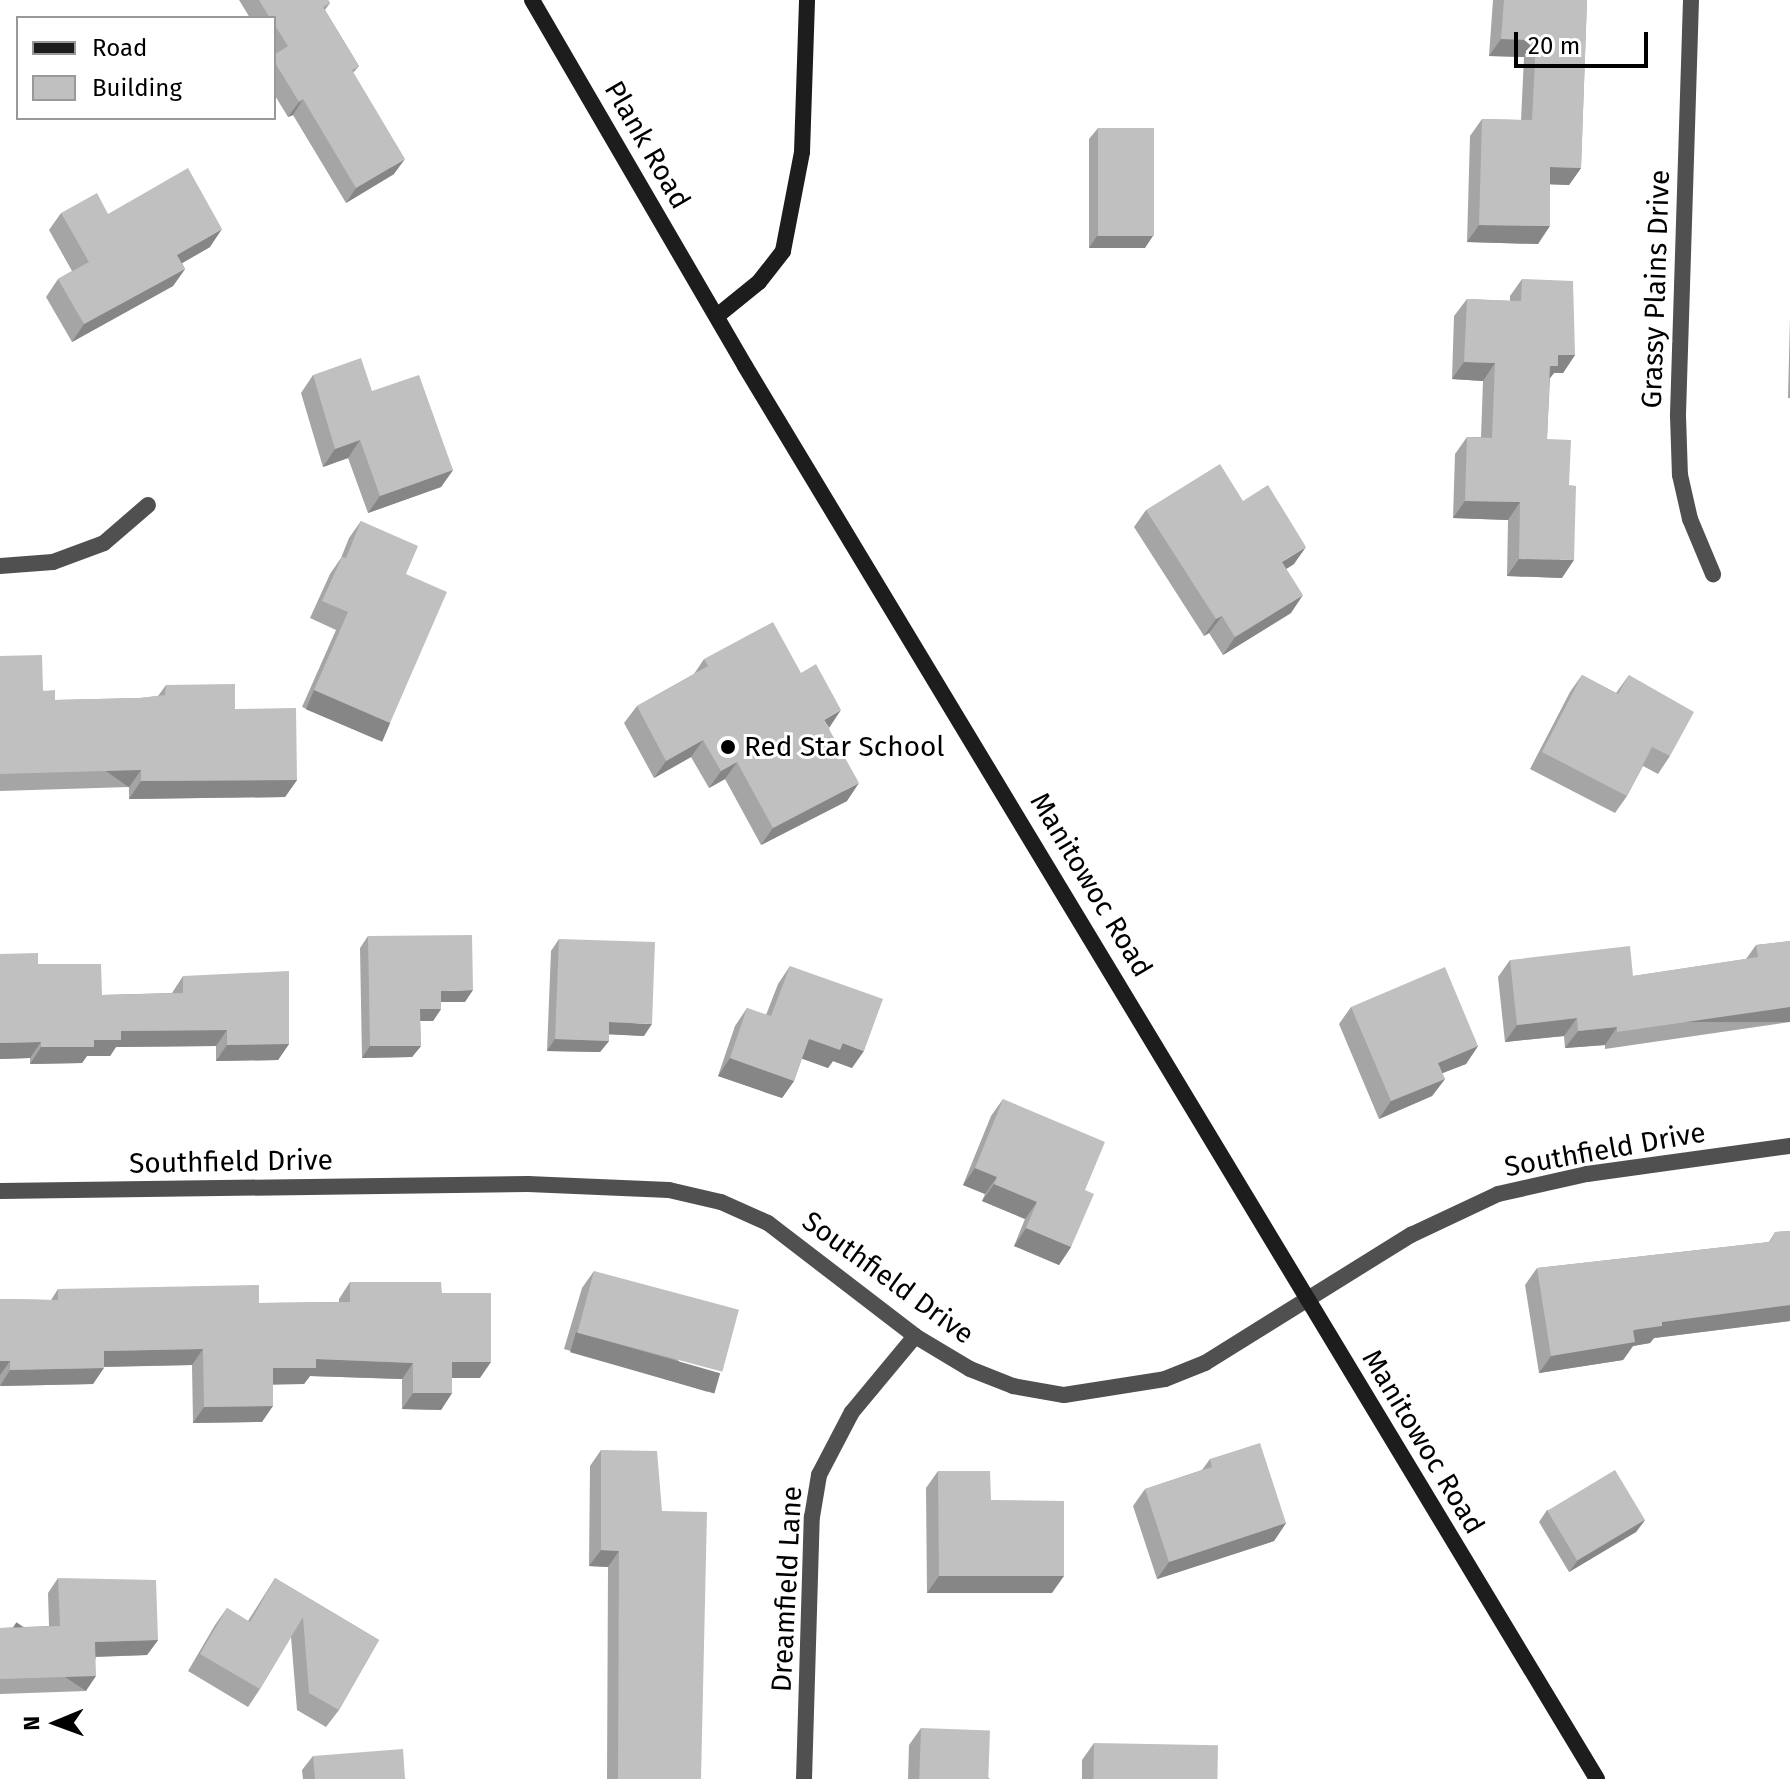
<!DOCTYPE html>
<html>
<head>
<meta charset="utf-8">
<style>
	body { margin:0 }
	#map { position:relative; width:1790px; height:1779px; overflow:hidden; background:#fff; font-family:"Fira Sans",sans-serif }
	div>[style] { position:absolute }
	.street>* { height:16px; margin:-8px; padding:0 8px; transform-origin:8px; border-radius:8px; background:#505050 }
	.secondary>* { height:16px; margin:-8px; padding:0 8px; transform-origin:8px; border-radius:8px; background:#1d1d1d }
	.wall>* { inset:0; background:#a5a5a5 }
	.shaded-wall>* { inset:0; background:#868686; transform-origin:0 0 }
	.building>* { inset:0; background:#c0c0c0; transform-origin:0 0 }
	.dots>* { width:22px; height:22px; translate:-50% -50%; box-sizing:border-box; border:4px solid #fff; border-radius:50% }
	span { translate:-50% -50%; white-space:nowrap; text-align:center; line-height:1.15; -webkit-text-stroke:6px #fff; paint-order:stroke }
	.street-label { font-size:28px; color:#000 }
	.poi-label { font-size:28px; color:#000 }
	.left { translate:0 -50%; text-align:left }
	.legend { position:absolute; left:16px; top:16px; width:260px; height:104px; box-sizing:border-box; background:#fff; border:2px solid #999; margin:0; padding:10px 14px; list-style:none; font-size:24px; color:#000 }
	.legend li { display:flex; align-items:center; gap:16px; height:40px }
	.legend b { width:40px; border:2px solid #999 }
	.north { position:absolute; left:16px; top:1683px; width:80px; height:80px; -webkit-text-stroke:6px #fff; paint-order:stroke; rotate:269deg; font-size:22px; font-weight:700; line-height:32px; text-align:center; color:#000 }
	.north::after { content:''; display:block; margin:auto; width:28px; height:36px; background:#000; clip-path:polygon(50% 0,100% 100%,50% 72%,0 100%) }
	.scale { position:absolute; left:1514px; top:32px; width:134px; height:36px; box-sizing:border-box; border:4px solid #000; border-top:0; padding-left:10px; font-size:24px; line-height:28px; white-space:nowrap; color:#000; -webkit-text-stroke:6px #fff; paint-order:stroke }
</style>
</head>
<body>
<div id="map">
	<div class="street">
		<i style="left:1691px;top:0;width:416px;rotate:91.8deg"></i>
		<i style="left:1678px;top:416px;width:59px;rotate:88.1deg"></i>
		<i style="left:1680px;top:475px;width:45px;rotate:77.2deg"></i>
		<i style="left:1690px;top:519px;width:60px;rotate:67.3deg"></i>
		<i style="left:0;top:566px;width:53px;rotate:-4.3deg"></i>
		<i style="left:53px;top:562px;width:54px;rotate:-20.4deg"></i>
		<i style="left:104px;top:543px;width:58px;rotate:-40.8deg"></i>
		<i style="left:0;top:1191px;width:528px;rotate:-0.76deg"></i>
		<i style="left:528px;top:1184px;width:141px;rotate:2.4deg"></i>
		<i style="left:669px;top:1190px;width:53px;rotate:13deg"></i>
		<i style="left:721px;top:1202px;width:51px;rotate:24.1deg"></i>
		<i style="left:768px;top:1223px;width:185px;rotate:37.5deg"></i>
		<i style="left:915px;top:1336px;width:64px;rotate:31deg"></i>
		<i style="left:970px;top:1369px;width:46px;rotate:21.6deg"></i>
		<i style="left:1013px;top:1386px;width:52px;rotate:10deg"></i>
		<i style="left:1064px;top:1395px;width:102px;rotate:-9deg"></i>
		<i style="left:1165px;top:1379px;width:43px;rotate:-21.8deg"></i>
		<i style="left:1205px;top:1363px;width:243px;rotate:-31.9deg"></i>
		<i style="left:1411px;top:1235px;width:96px;rotate:-25.2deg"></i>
		<i style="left:1498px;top:1194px;width:91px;rotate:-12.7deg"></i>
		<i style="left:1587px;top:1174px;width:205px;rotate:-7.9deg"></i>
		<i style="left:804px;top:1779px;width:262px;rotate:-88.3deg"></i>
		<i style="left:812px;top:1517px;width:43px;rotate:-80.5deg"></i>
		<i style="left:819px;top:1475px;width:71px;rotate:-62.4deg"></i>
		<i style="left:852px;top:1412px;width:99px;rotate:-50.3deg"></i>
	</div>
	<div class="secondary">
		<i style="left:532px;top:0;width:423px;rotate:59.8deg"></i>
		<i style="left:745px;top:366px;width:1650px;rotate:58.91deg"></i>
		<i style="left:717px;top:316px;width:54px;rotate:-39deg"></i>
		<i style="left:759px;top:282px;width:39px;rotate:-52deg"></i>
		<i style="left:783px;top:251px;width:101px;rotate:-79.1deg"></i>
		<i style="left:802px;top:152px;width:152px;rotate:-88.1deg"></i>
	</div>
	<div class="wall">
		<i style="clip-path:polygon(239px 0,328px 0,330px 3px,325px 10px,359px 66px,353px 73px,394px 174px,346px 203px,293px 115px,288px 117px,274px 94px,274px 18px,250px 18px)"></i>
		<i style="clip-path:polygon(1493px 0,1587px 0,1581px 168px,1569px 185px,1550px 184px,1538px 244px,1467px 242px,1470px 136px,1482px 119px,1521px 120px,1524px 57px,1489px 56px)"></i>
		<i style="clip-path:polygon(1098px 128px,1145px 248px,1089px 248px,1089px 139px)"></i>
		<i style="clip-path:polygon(61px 213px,210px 247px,182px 263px,185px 269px,173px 286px,72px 342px,46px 297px,58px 279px,72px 271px,49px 230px)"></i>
		<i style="clip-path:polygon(1522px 279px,1575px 355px,1563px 373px,1554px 373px,1550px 378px,1547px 439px,1562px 578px,1507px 576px,1508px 520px,1453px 518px,1455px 454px,1467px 437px,1481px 437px,1483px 381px,1452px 379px,1454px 316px,1467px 299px,1510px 301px,1510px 296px)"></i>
		<i style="clip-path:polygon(1790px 317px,1790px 398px,1788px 398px)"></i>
		<i style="clip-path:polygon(313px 375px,372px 391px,453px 470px,441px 487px,368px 513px,348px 458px,323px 467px,301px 393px)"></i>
		<i style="clip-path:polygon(1146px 510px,1294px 564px,1286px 569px,1291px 613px,1223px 655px,1209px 633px,1204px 636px,1134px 527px)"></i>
		<i style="clip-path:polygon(361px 521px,406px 574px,378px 740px,302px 707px,336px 630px,310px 618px,330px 574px,341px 558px,349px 538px)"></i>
		<i style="clip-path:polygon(0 656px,55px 700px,140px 698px,158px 696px,166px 685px,297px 780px,285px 797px,129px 799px,129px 787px,0 791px)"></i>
		<i style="clip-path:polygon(704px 659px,829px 728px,847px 801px,761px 845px,725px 779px,709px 788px,691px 757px,654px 778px,624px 723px,637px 706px,694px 674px)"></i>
		<i style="clip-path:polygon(1582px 675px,1616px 693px,1629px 675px,1670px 756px,1658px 774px,1643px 766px,1627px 796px,1615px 813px,1530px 769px,1570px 692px)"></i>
		<i style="clip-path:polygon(368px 936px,465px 1002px,441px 1002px,441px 1009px,433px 1021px,420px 1021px,421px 1046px,412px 1057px,362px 1058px,360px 948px)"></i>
		<i style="clip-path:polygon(559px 939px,644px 1036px,609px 1034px,609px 1041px,600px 1052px,547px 1051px,551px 951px)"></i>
		<i style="clip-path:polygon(1790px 941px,1790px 1022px,1605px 1049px,1605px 1045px,1565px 1048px,1564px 1036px,1505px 1042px,1498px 977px,1510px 960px,1633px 976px,1746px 959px,1756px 945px)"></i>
		<i style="clip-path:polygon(0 954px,38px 964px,102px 995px,172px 993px,183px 976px,289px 1044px,278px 1060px,216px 1061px,216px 1046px,116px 1047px,110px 1056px,87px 1056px,82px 1063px,30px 1064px,30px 1058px,0 1059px)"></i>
		<i style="clip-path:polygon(790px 966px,852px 1068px,833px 1061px,828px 1068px,802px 1058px,794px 1081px,782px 1098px,718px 1076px,735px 1026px,747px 1008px,766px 1015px,778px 984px)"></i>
		<i style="clip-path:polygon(1351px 1007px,1478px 1046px,1466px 1064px,1442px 1073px,1445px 1079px,1432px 1096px,1379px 1119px,1339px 1024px)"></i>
		<i style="clip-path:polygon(1003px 1099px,1085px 1190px,1071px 1247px,1059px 1265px,1014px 1246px,1025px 1219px,982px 1201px,985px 1194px,963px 1185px,991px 1116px)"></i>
		<i style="clip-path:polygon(1790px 1231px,1790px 1321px,1654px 1338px,1650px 1343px,1633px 1346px,1623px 1360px,1539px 1373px,1525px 1285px,1537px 1268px,1769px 1242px,1775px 1232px)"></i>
		<i style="clip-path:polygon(594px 1271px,708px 1392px,564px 1349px,582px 1288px)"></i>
		<i style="clip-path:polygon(350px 1282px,442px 1293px,480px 1378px,452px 1378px,452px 1393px,441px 1410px,402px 1409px,402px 1379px,310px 1376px,304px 1384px,273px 1384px,262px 1422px,193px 1423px,192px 1365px,104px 1367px,93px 1384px,0 1386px,0 1299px,51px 1300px,58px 1289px,259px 1303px,339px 1302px,339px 1299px)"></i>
		<i style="clip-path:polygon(601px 1450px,662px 1511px,701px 1779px,607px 1779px,608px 1567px,589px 1566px,590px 1466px)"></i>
		<i style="clip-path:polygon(1210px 1459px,1286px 1523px,1274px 1541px,1157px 1579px,1133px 1506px,1145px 1489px,1202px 1470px)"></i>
		<i style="clip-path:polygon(938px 1471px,991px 1500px,1052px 1593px,927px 1593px,926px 1488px)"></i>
		<i style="clip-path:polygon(1547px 1510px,1645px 1520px,1636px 1532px,1569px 1572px,1539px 1522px)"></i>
		<i style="clip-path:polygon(58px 1578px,158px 1640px,147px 1655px,96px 1657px,86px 1691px,0 1694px,0 1628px,49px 1626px,48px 1593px)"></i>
		<i style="clip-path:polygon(275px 1578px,379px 1640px,339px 1710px,326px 1727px,297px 1710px,291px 1637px,260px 1689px,248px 1707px,188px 1671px,215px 1625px,227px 1608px,248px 1621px)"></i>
		<i style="clip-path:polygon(921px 1728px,990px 1779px,908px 1779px,909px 1745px)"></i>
		<i style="clip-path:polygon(1094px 1743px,1218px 1779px,1082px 1779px,1082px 1760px)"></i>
		<i style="clip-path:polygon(313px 1756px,405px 1779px,303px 1779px,302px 1770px)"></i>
	</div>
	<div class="shaded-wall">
		<i style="clip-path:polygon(1501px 39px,1536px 40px,1524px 57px,1489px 56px)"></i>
		<i style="clip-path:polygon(303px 99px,293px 115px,288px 117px,299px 102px)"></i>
		<i style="clip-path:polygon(405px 159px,394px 174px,346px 203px,356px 188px)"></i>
		<i style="clip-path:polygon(1550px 167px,1581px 168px,1569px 185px,1538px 184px)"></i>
		<i style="clip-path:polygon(1479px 225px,1550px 226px,1538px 244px,1467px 242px)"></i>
		<i style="clip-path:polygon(222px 229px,210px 247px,165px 273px,177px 255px)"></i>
		<i style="clip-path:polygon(1097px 236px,1153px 236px,1145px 248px,1089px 248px)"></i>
		<i style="clip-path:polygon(185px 269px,173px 286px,72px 342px,84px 324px)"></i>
		<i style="clip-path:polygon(1558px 355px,1575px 355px,1563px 373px,1554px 373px,1546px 383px,1538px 383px)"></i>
		<i style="clip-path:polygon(1464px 362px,1495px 363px,1483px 381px,1452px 379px)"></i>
		<i style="clip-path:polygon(360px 440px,348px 458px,323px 467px,335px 449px)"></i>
		<i style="clip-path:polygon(453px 470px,441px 487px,368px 513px,380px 496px)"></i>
		<i style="clip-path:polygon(1465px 501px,1520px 502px,1508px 520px,1453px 518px)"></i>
		<i style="clip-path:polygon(1306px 547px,1294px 564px,1270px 579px,1282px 562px)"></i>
		<i style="clip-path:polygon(1519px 559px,1574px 560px,1562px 578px,1507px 576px)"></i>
		<i style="clip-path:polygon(1303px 595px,1291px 613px,1223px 655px,1235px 637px)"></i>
		<i style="clip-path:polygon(1222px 616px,1209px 633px,1204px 636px,1216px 619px)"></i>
		<i style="left:314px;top:690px;width:83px;height:21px;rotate:23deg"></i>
		<i style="clip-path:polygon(841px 710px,829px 728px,824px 720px)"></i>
		<i style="clip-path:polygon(703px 740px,691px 757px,654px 778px,666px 761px)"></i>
		<i style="clip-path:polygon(737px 762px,725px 779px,709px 788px,721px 771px)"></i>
		<i style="left:141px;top:770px;width:21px;height:141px;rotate:125deg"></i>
		<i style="clip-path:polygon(297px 780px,285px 797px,129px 799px,141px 781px)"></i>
		<i style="clip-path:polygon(859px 783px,847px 801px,761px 845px,773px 828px)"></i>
		<i style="clip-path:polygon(473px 990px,465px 1002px,432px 1002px,441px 991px)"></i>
		<i style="left:1790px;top:1007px;width:15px;height:175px;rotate:90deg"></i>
		<i style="clip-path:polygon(420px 1009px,441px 1009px,433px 1021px,412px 1021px)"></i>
		<i style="clip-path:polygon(1577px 1018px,1564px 1036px,1505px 1042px,1517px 1025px)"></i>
		<i style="clip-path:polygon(609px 1022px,652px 1024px,644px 1036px,601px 1034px)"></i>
		<i style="clip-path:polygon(1617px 1027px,1605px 1045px,1565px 1048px,1578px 1031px)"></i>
		<i style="clip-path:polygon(227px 1030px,216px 1046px,116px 1047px,110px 1056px,87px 1056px,82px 1063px,30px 1064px,41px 1047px,94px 1040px,121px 1031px)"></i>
		<i style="clip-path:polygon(555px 1039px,609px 1041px,600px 1052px,547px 1051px)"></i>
		<i style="clip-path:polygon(809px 1039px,843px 1043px,864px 1051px,852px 1068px,833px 1061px,828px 1068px,797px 1057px)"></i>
		<i style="clip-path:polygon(41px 1042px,30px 1058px,0 1059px,0 1043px)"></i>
		<i style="clip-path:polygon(289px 1044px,278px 1060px,216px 1061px,227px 1045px)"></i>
		<i style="clip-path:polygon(370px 1046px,421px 1046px,412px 1057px,362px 1058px)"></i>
		<i style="clip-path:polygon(1478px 1046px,1466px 1064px,1425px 1080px,1438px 1063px)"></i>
		<i style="clip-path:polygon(730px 1058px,794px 1081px,782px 1098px,718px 1076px)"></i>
		<i style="clip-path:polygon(1445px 1079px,1432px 1096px,1379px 1119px,1391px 1101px)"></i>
		<i style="clip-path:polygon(975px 1168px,997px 1177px,985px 1194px,963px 1185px)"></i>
		<i style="clip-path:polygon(994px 1184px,1037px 1202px,1025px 1219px,982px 1201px)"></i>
		<i style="clip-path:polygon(1026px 1228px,1071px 1247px,1059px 1265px,1014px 1246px)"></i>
		<i style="clip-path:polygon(1790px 1305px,1790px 1321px,1654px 1338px,1650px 1343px,1633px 1346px,1623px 1360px,1539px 1373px,1551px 1356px,1662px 1322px)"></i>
		<i style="left:576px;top:1332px;width:150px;height:21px;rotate:16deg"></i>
		<i style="clip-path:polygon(203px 1349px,192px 1365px,92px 1367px,104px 1351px)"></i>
		<i style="clip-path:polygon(316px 1359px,413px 1363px,402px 1379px,310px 1376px,304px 1384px,261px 1385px,273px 1368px)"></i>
		<i style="clip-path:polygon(0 1361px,10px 1361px,0 1375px)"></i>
		<i style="clip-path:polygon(452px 1362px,491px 1362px,480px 1378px,441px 1378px)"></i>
		<i style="clip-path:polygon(104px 1368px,93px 1384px,0 1386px,10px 1370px)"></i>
		<i style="clip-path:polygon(413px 1393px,452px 1393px,441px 1410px,402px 1409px)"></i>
		<i style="clip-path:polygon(273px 1406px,262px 1422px,193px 1423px,204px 1407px)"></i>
		<i style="clip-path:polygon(1645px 1520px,1636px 1532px,1569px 1572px,1578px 1560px)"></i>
		<i style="clip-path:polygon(1286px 1523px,1274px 1541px,1157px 1579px,1169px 1562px)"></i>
		<i style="clip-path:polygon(601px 1550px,619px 1551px,608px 1567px,589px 1566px)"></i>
		<i style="clip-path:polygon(939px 1576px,1064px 1576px,1052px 1593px,927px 1593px)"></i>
		<i style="clip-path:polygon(158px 1640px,147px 1655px,85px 1657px,95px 1642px)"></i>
		<i style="left:96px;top:1676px;width:18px;height:96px;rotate:124deg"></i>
	</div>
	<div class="building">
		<i style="clip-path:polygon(259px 0,328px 0,330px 3px,323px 7px,359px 66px,352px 70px,405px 159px,356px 188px,303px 99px,299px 102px,274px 61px,274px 55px,288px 46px,274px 24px,274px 18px,270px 18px)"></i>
		<i style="clip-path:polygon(1504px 0,1587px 0,1581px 168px,1550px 167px,1550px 226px,1479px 225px,1482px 119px,1532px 120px,1536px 40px,1501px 39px)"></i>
		<i style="left:1098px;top:128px;width:56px;height:108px"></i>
		<i style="clip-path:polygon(188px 168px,222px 229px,177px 255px,185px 269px,84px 324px,58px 279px,89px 262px,61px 213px,97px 193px,108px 214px)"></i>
		<i style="clip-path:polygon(1522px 279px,1573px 281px,1575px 355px,1558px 355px,1558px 366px,1550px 366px,1547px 439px,1571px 440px,1569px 485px,1576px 486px,1574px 560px,1519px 559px,1520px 502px,1465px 501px,1467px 437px,1492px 438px,1495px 363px,1464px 362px,1467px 299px,1521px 301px)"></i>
		<i style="clip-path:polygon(361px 358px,372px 391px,419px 375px,453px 470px,380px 496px,360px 440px,335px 449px,313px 375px)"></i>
		<i style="clip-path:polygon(1220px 464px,1243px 501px,1268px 485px,1306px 547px,1282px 562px,1303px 595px,1235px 637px,1222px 616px,1216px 619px,1146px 510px)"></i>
		<i style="clip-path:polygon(361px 521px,418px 546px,406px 574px,447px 592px,390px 723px,314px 690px,348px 612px,322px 601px,342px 557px,346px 558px)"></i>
		<i style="clip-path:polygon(773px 622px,801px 673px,816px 664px,841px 710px,824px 720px,859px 783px,773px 828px,737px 762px,721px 771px,703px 740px,666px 761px,637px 706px,708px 666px,704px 659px)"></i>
		<i style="clip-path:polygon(42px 655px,43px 691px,55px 690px,55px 700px,140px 698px,165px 695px,166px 685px,235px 684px,235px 709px,296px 708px,297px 780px,141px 781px,141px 770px,0 774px,0 656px)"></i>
		<i style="clip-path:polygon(1582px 675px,1618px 694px,1629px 675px,1694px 712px,1670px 756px,1652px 747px,1627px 796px,1542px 752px)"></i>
		<i style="clip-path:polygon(472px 935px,473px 990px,441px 991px,441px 1009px,420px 1009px,421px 1046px,370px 1046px,368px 936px)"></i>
		<i style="clip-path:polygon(559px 939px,655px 942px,652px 1024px,609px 1022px,609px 1041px,555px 1039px)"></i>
		<i style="clip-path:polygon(1790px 941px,1790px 1007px,1617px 1032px,1617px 1027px,1578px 1031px,1577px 1018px,1517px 1025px,1510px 960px,1630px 946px,1633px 976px,1758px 957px,1756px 945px)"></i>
		<i style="clip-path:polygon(38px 953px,38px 964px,101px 964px,102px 995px,183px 993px,183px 976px,289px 971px,289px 1044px,227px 1045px,227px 1030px,121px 1031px,121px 1040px,94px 1040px,94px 1047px,41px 1047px,41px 1042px,0 1043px,0 954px)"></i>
		<i style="clip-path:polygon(790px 966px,883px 999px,864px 1051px,843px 1043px,840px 1050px,809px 1039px,794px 1081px,730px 1058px,747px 1008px,771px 1016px)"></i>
		<i style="clip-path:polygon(1445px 967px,1478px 1046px,1438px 1063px,1445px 1079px,1391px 1101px,1351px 1007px)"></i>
		<i style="clip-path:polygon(1003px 1099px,1105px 1142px,1085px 1190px,1094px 1194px,1071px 1247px,1026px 1228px,1037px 1202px,994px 1184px,997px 1177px,975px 1168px)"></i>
		<i style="clip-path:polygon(1790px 1231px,1790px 1305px,1662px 1322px,1662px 1326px,1633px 1330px,1635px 1342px,1551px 1356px,1537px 1268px,1770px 1242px,1775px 1232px)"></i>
		<i style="left:594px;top:1271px;width:150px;height:64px;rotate:15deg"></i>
		<i style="clip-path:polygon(350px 1282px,441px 1282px,442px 1293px,491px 1293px,491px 1362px,452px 1362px,452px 1393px,413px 1393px,413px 1363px,316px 1359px,316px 1368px,273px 1368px,273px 1406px,204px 1407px,203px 1349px,104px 1351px,104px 1368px,10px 1370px,10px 1361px,0 1361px,0 1299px,58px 1300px,58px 1289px,259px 1285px,259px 1303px,350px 1302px)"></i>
		<i style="clip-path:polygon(1260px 1443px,1286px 1523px,1169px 1562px,1145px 1489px,1212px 1467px,1210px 1459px)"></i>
		<i style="clip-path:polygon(601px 1450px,657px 1451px,662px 1511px,707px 1512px,701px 1779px,618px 1779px,619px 1551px,601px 1550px)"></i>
		<i style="left:1615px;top:1470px;width:58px;height:79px;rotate:59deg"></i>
		<i style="clip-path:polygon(938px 1471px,990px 1471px,991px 1500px,1064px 1501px,1064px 1576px,939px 1576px)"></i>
		<i style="clip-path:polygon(58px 1578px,156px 1580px,158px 1640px,95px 1642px,96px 1676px,0 1679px,0 1628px,60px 1626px)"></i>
		<i style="clip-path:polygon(275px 1578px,379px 1640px,339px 1710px,309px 1693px,303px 1617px,260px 1689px,200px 1654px,227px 1608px,250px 1622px)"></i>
		<i style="left:921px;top:1728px;width:69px;height:51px;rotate:2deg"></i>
		<i style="left:1094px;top:1743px;width:124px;height:36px;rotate:1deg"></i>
		<i style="clip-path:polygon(403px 1749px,405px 1779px,315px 1779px,313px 1756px)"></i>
	</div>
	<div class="dots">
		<i style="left:728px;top:747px;background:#000"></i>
	</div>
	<div class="street-label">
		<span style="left:647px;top:145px;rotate:60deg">Plank Road</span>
		<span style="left:1656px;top:289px;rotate:-88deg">Grassy Plains Drive</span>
		<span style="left:1091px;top:885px;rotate:59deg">Manitowoc Road</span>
		<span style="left:1605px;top:1150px;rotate:-10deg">Southfield Drive</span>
		<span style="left:231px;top:1162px;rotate:-1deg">Southfield Drive</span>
		<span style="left:888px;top:1278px;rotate:36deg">Southfield Drive</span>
		<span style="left:1423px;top:1442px;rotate:59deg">Manitowoc Road</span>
		<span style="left:787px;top:1589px;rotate:-87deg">Dreamfield Lane</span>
	</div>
	<div class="poi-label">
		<span class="left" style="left:744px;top:747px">Red Star School</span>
	</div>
	<ul class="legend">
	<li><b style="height:10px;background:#1d1d1d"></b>Road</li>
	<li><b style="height:22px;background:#c0c0c0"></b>Building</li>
	</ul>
	<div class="north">N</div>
	<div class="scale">20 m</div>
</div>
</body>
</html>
